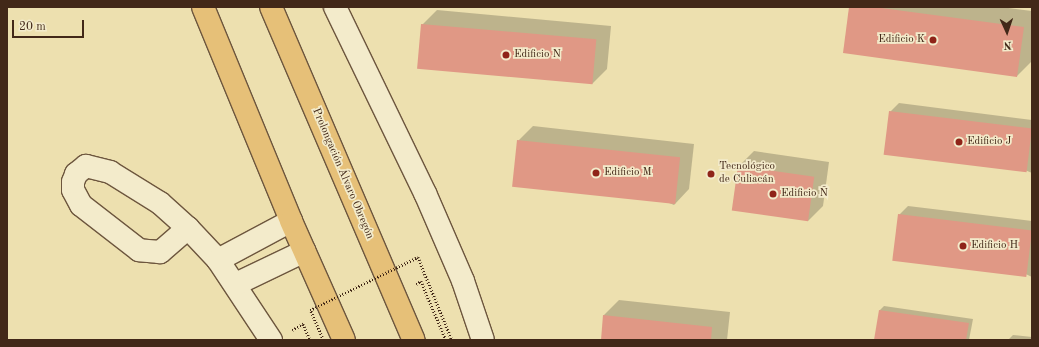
<!DOCTYPE html>
<html>
<head>
<meta charset="utf-8">
<style>
	body { margin:0 }
	#map { position:relative; width:1039px; height:347px; overflow:hidden; background:#ede0af; font-family:"Old Standard TT",serif }
	div>[style] { position:absolute }
	.shadow>* { inset:0; background:#0003 }
	.building>* { inset:0; background:#e09885; transform-origin:0 0 }
	.path>* { height:2.5px; margin-top:-1.25px; transform-origin:0; background:repeating-linear-gradient(90deg,#422818 0 1px,transparent 0 3px) }
	.roads { filter:drop-shadow(1px 0 #6d563e) drop-shadow(-1px 0 #6d563e) drop-shadow(0 1px #6d563e) drop-shadow(0 -1px #6d563e) }
	.minor>* { height:22px; margin:-11px; padding:0 11px; transform-origin:11px; border-radius:11px; background:#f3ebcb }
	.major>* { height:22px; margin:-11px; padding:0 11px; transform-origin:11px; border-radius:11px; background:#e6c078 }
	.path-bridge>* { height:2.5px; margin-top:-1.25px; transform-origin:0; background:repeating-linear-gradient(90deg,#422818 0 1px,transparent 0 3px) }
	.dots>* { width:11px; height:11px; translate:-50% -50%; box-sizing:border-box; border:2px solid #f3ebcb; border-radius:50% }
	span { translate:-50% -50%; white-space:nowrap; text-align:center; line-height:1.15; -webkit-text-stroke:3.5px #f3ebcb; paint-order:stroke }
	.poi-label { font-size:11px; color:#422818 }
	.right { translate:-100% -50%; text-align:right }
	.left { translate:0 -50%; text-align:left }
	.street-label { font-size:11px; color:#422818 }
	.frame { position:absolute; inset:0; border:8px solid #422818; pointer-events:none }
	.north { position:absolute; left:987px; top:12px; width:40px; height:40px; -webkit-text-stroke:3px #f3ebcb; paint-order:stroke; rotate:177deg; font-size:11px; font-weight:700; line-height:16px; text-align:center; color:#422818 }
	.north::after { content:''; display:block; margin:auto; width:14px; height:18px; background:#422818; clip-path:polygon(50% 0,100% 100%,50% 72%,0 100%) }
	.scale { position:absolute; left:12px; top:20px; width:72px; height:18px; box-sizing:border-box; border:2px solid #422818; border-top:0; padding-left:5px; font-size:12px; line-height:14px; white-space:nowrap; color:#422818; -webkit-text-stroke:3px #f3ebcb; paint-order:stroke }
</style>
</head>
<body>
<div id="map">
	<div class="shadow">
		<i style="clip-path:polygon(850px 7px,1001px 7px,1032px 11px,1032px 61px,1017px 76px)"></i>
		<i style="clip-path:polygon(437px 10px,611px 26px,607px 69px,592px 84px,422px 25px)"></i>
		<i style="clip-path:polygon(899px 103px,1032px 120px,1032px 173px,890px 112px)"></i>
		<i style="clip-path:polygon(533px 126px,694px 144px,689px 189px,674px 205px,518px 141px)"></i>
		<i style="clip-path:polygon(754px 151px,829px 162px,823px 206px,808px 221px,739px 166px)"></i>
		<i style="clip-path:polygon(908px 206px,1032px 221px,1032px 277px,899px 215px)"></i>
		<i style="clip-path:polygon(619px 300px,730px 312px,727px 340px,602px 340px,604px 315px)"></i>
		<i style="clip-path:polygon(884px 306px,973px 319px,969px 340px,875px 340px,880px 310px)"></i>
		<i style="clip-path:polygon(1013px 335px,1032px 337px,1032px 340px,1008px 340px)"></i>
	</div>
	<div class="building">
		<i style="clip-path:polygon(849px 7px,874px 7px,1024px 27px,1017px 77px,843px 53px)"></i>
		<i style="left:421px;top:24px;width:176px;height:45px;rotate:5deg"></i>
		<i style="left:889px;top:111px;width:144px;height:44px;rotate:7deg"></i>
		<i style="left:517px;top:140px;width:164px;height:47px;rotate:6deg"></i>
		<i style="left:738px;top:166px;width:77px;height:45px;rotate:8deg"></i>
		<i style="left:898px;top:214px;width:135px;height:47px;rotate:7deg"></i>
		<i style="clip-path:polygon(879px 310px,969px 323px,966px 340px,874px 340px)"></i>
		<i style="clip-path:polygon(603px 315px,712px 327px,711px 340px,601px 340px)"></i>
	</div>
	<div class="path">
		<i style="left:416px;top:284px;width:6px;rotate:-31deg"></i>
		<i style="left:421px;top:281px;width:64px;rotate:67deg"></i>
		<i style="left:292px;top:330px;width:13px;rotate:-29deg"></i>
		<i style="left:303px;top:324px;width:17px;rotate:66deg"></i>
	</div>
	<div class="roads">
		<div class="minor">
			<i style="left:335px;top:7px;width:207px;rotate:64.2deg"></i>
			<i style="left:425px;top:193px;width:96px;rotate:66.6deg"></i>
			<i style="left:463px;top:281px;width:62px;rotate:71.3deg"></i>
			<i style="left:188px;top:228px;width:37px;rotate:139deg"></i>
			<i style="left:160px;top:252px;width:21px;rotate:-175deg"></i>
			<i style="left:139px;top:250px;width:73px;rotate:-142.2deg"></i>
			<i style="left:81px;top:205px;width:17px;rotate:-118deg"></i>
			<i style="left:73px;top:190px;width:8px;rotate:-90deg"></i>
			<i style="left:73px;top:182px;width:9px;rotate:-69deg"></i>
			<i style="left:76px;top:174px;width:13px;rotate:-39deg"></i>
			<i style="left:86px;top:166px;width:25px;rotate:14deg"></i>
			<i style="left:110px;top:172px;width:59px;rotate:31.8deg"></i>
			<i style="left:160px;top:203px;width:38px;rotate:42deg"></i>
			<i style="left:188px;top:228px;width:44px;rotate:46.8deg"></i>
			<i style="left:218px;top:260px;width:96px;rotate:56.5deg"></i>
			<i style="left:218px;top:260px;width:83px;rotate:-28.1deg"></i>
			<i style="left:236px;top:284px;width:76px;rotate:-25.6deg"></i>
		</div>
		<div class="major">
			<i style="left:203px;top:7px;width:231px;rotate:67.6deg"></i>
			<i style="left:291px;top:221px;width:130px;rotate:66deg"></i>
			<i style="left:271px;top:7px;width:362px;rotate:66.8deg"></i>
		</div>
	</div>
	<div class="path-bridge">
		<i style="left:323px;top:340px;width:33px;rotate:-113deg"></i>
		<i style="left:310px;top:310px;width:120px;rotate:-26.1deg"></i>
		<i style="left:418px;top:257px;width:90px;rotate:67.7deg"></i>
	</div>
	<div class="dots">
		<i style="left:933px;top:40px;background:#8f2418"></i>
		<i style="left:506px;top:55px;background:#8f2418"></i>
		<i style="left:959px;top:142px;background:#8f2418"></i>
		<i style="left:596px;top:173px;background:#8f2418"></i>
		<i style="left:711px;top:174px;background:#8f2418"></i>
		<i style="left:773px;top:194px;background:#8f2418"></i>
		<i style="left:963px;top:246px;background:#8f2418"></i>
	</div>
	<div class="poi-label">
		<span class="right" style="left:925px;top:40px">Edificio K</span>
		<span class="left" style="left:514px;top:55px">Edificio N</span>
		<span class="left" style="left:967px;top:142px">Edificio J</span>
		<span class="left" style="left:719px;top:174px">Tecnológico<br>de Culiacán</span>
		<span class="left" style="left:604px;top:173px">Edificio M</span>
		<span class="left" style="left:781px;top:194px">Edificio Ñ</span>
		<span class="left" style="left:971px;top:246px">Edificio H</span>
	</div>
	<div class="street-label">
		<span style="left:342px;top:174px;rotate:67deg">Prolongación Álvaro Obregón</span>
	</div>
	<div class="frame"></div>
	<div class="north">N</div>
	<div class="scale">20 m</div>
</div>
</body>
</html>
